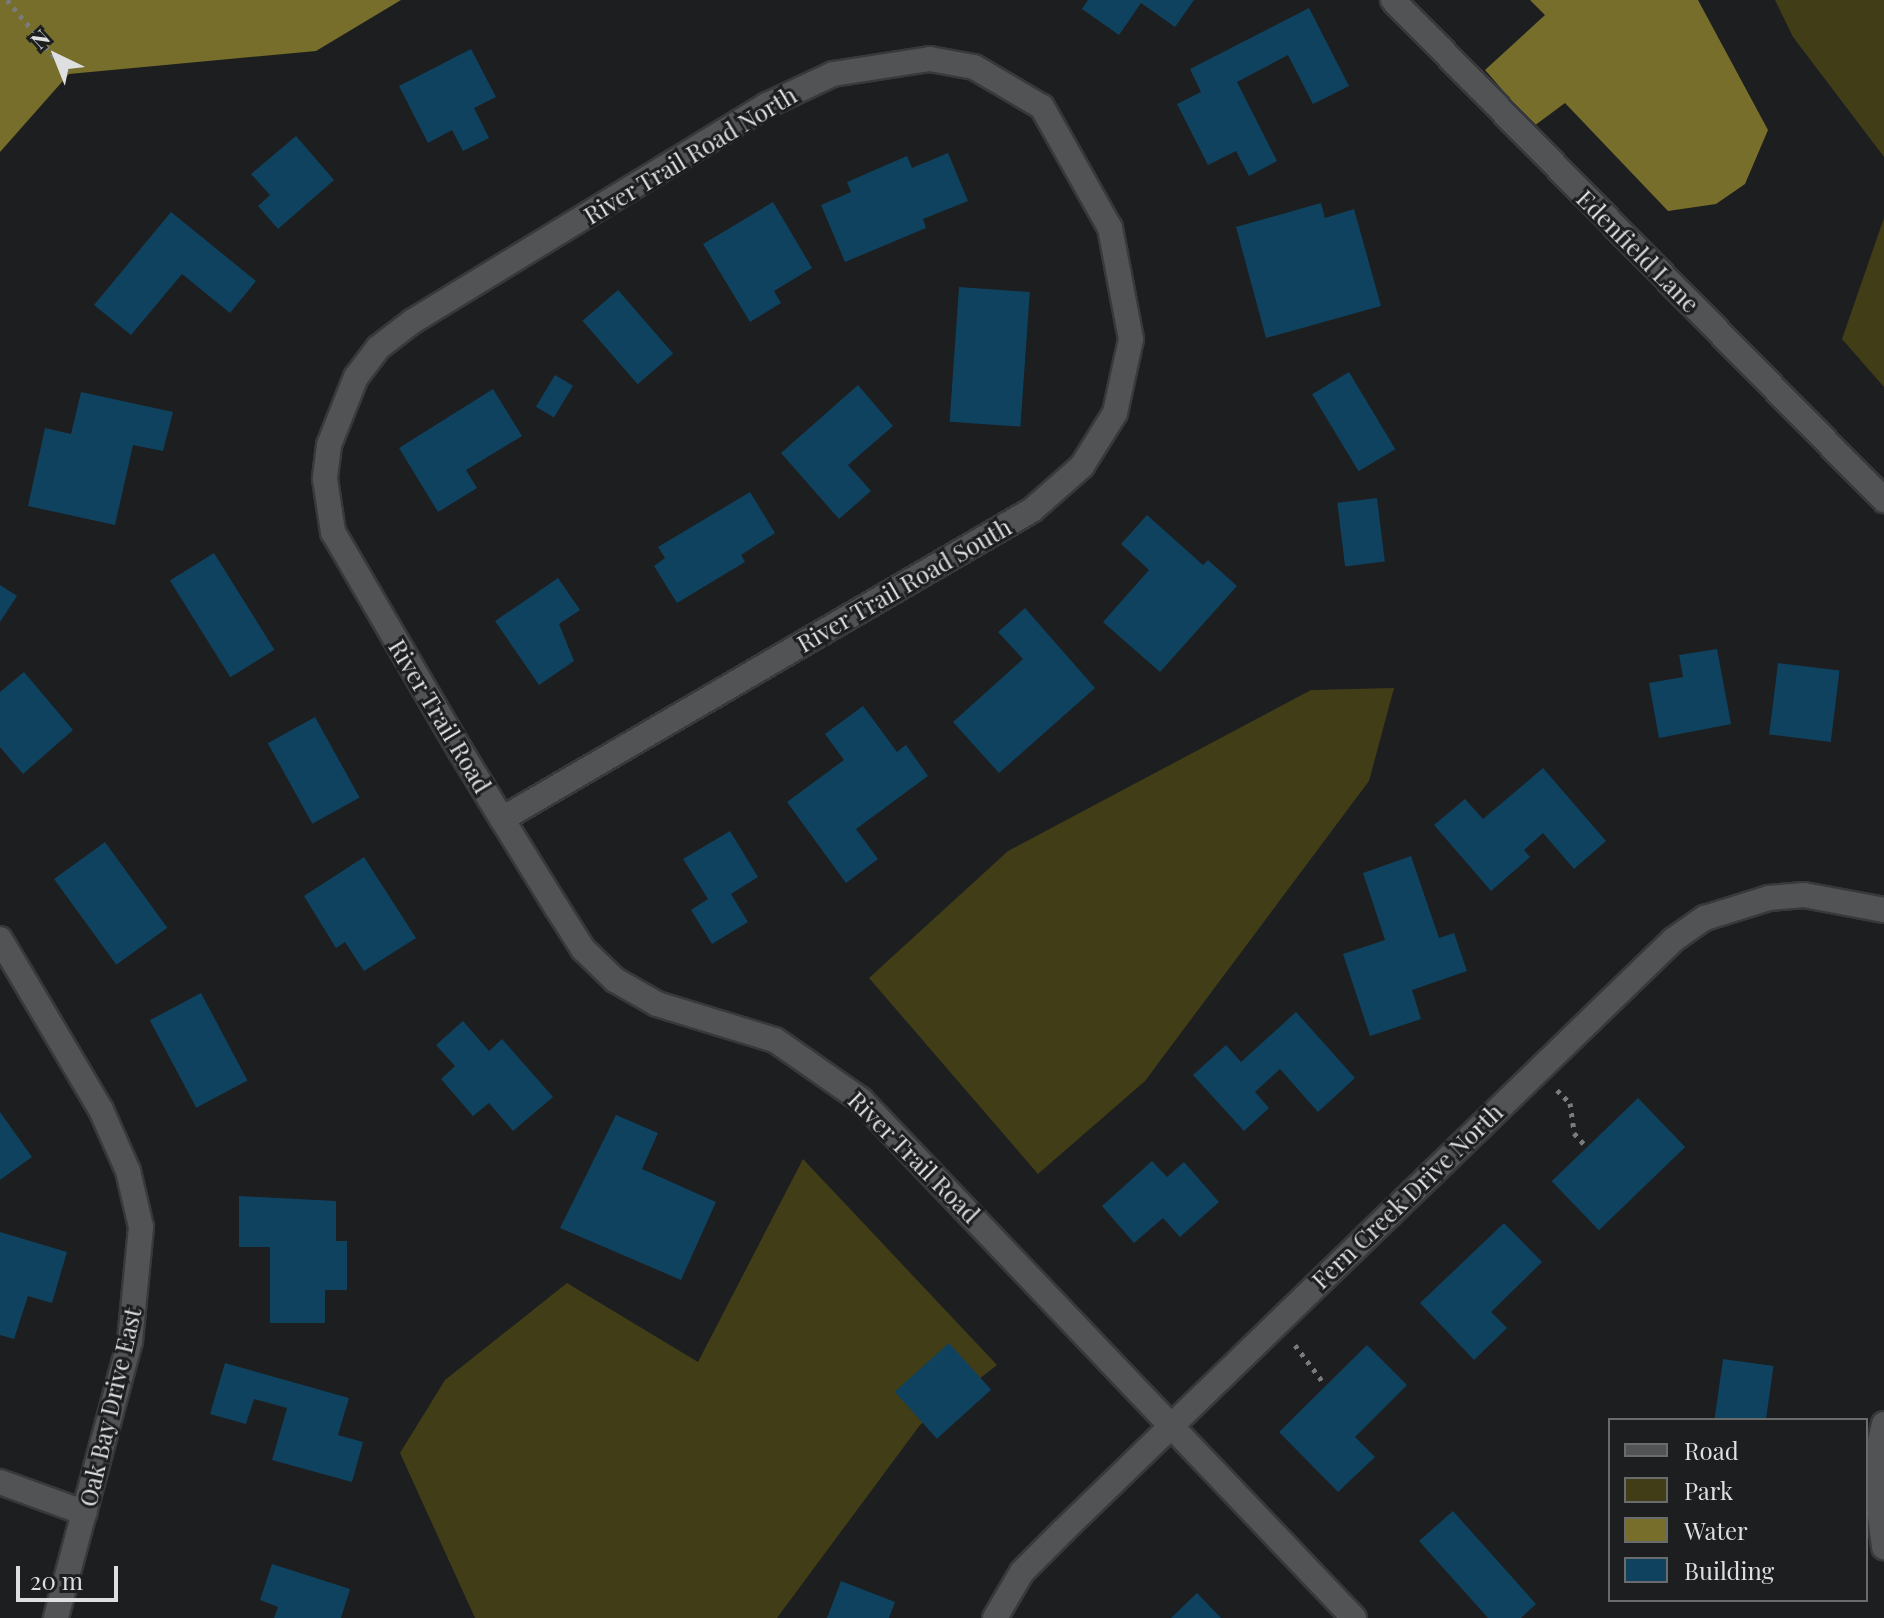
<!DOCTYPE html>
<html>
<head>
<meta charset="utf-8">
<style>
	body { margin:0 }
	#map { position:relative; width:1884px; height:1618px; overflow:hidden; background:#1c1e20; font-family:"Playfair Display",serif }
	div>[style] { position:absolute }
	.green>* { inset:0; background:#413d16 }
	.water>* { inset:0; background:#766e2a }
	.building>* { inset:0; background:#0f425f; transform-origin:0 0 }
	.path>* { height:5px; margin-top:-2.5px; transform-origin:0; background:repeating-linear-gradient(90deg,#797b7d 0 4px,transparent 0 10px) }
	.roads { filter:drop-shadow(2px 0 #37393b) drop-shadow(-2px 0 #37393b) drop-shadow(0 2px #37393b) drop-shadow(0 -2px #37393b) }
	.street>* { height:24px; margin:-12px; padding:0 12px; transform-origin:12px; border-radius:12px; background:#525354 }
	span { translate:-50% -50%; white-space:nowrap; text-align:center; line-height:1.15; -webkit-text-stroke:6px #1c1e20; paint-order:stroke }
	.street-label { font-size:24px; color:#dddfe0 }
	.legend { position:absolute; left:1608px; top:1418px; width:260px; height:184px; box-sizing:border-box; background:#1c1e20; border:2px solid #696b6d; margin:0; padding:10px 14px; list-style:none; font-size:24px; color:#dddfe0 }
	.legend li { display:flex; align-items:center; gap:16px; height:40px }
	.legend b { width:40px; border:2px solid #696b6d }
	.north { position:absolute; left:16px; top:16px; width:80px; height:80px; -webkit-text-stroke:6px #1c1e20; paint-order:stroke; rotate:317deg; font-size:22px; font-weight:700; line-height:32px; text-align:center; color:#dddfe0 }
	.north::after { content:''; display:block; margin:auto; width:28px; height:36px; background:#dddfe0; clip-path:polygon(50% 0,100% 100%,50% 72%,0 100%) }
	.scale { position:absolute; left:16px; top:1566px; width:102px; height:36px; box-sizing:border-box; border:4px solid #dddfe0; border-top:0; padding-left:10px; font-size:24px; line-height:28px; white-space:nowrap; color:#dddfe0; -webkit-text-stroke:6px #1c1e20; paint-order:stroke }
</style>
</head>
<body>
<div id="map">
	<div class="green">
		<i style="clip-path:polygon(1775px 0,1884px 0,1884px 157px,1793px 37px)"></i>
		<i style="clip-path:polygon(1884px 218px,1884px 387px,1842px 339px)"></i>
		<i style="clip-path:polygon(1394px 688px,1369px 781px,1145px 1081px,1038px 1174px,869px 978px,1008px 851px,1311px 690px)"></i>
		<i style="clip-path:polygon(803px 1159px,997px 1365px,920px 1425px,777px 1618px,475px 1618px,400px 1453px,445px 1380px,567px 1283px,698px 1362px)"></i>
	</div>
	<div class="water">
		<i style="clip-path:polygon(0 0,401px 0,316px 51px,69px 74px,0 152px)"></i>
		<i style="clip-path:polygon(1530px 0,1698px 0,1768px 130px,1745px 184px,1716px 204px,1668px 211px,1565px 103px,1534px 126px,1485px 70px,1545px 15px)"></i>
	</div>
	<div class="building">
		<i style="clip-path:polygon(1088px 0,1194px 0,1175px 27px,1141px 3px,1119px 35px,1082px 9px)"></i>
		<i style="clip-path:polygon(1309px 8px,1349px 86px,1313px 104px,1288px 55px,1237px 82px,1277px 161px,1249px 176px,1236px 151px,1208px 165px,1177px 104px,1201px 92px,1190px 69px)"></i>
		<i style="clip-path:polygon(471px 49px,496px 97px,474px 108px,489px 138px,463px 151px,452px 130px,428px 143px,399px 86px)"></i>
		<i style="clip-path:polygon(296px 136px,334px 180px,278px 229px,258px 206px,270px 195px,251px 174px)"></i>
		<i style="clip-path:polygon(948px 153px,968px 201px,923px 219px,926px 228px,845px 262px,821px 205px,851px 192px,847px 182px,907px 156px,912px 168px)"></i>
		<i style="clip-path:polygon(773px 202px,812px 268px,774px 291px,781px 303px,750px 322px,703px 244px)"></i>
		<i style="clip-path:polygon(1321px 203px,1325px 218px,1354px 209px,1381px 306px,1266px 338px,1236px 227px)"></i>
		<i style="clip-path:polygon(171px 212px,256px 281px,230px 313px,182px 274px,131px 335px,94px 305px)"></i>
		<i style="left:959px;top:287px;width:71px;height:135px;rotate:4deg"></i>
		<i style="left:618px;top:290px;width:84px;height:47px;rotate:49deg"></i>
		<i style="left:1349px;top:372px;width:90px;height:43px;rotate:59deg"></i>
		<i style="left:555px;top:375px;width:21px;height:37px;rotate:31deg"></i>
		<i style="clip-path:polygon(858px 385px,893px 426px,848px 465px,871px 491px,839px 519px,781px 453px)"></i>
		<i style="clip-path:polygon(493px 389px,522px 436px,466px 470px,477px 488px,438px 512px,399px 448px)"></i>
		<i style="clip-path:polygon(81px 392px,173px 412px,163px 451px,133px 445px,115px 525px,28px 506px,45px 428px,71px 434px)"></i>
		<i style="clip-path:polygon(750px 492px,775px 533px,741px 555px,745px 562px,677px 603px,654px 566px,665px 558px,658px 547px)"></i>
		<i style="left:1377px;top:498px;width:64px;height:40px;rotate:83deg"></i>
		<i style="clip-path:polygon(1147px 515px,1203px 565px,1208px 560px,1237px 586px,1160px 672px,1103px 622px,1149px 570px,1121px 544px)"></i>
		<i style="left:214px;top:553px;width:114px;height:52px;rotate:58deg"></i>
		<i style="clip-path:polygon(558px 578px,580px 610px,559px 624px,574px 661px,539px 685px,495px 621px)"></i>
		<i style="clip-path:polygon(0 585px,17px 596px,0 622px)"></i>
		<i style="clip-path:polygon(1025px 608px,1095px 688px,999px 773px,953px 722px,1023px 659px,998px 632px)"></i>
		<i style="clip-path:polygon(1717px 649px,1731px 724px,1659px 738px,1649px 683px,1683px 677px,1679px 655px)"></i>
		<i style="left:1778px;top:663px;width:62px;height:72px;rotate:7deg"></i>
		<i style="clip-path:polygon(24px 672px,73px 730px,23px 774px,0 747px,0 692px)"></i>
		<i style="clip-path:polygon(863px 706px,897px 752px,906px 745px,928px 776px,856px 829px,878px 859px,846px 883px,787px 802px,844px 760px,825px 734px)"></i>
		<i style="left:315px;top:717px;width:92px;height:54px;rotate:61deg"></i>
		<i style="clip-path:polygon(1543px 768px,1606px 841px,1574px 869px,1543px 833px,1524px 850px,1530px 857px,1491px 891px,1434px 825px,1465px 799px,1483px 819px)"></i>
		<i style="clip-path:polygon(730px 831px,758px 877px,731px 894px,748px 922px,712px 944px,691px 910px,708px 899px,683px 859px)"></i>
		<i style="left:105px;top:842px;width:106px;height:63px;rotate:54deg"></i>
		<i style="clip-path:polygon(1411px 856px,1439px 938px,1454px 933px,1467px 971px,1412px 990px,1421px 1019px,1370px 1036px,1343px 954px,1385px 940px,1363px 873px)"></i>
		<i style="clip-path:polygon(364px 857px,416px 938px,364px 971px,345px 942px,336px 948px,304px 896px)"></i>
		<i style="left:201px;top:993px;width:99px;height:58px;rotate:62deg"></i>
		<i style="clip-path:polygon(1296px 1012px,1355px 1078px,1318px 1112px,1280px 1069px,1255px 1092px,1269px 1108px,1244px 1131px,1193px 1075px,1226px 1045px,1241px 1062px)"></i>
		<i style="clip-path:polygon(463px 1021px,489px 1051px,502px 1039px,553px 1097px,513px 1131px,489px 1103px,473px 1116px,441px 1079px,455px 1066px,436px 1045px)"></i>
		<i style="left:1638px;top:1098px;width:68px;height:120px;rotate:46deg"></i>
		<i style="clip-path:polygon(0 1112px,32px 1157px,0 1180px)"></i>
		<i style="clip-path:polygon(616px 1115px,658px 1133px,642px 1169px,716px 1202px,681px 1280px,560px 1228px)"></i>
		<i style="clip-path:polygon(1152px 1161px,1167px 1177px,1184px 1162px,1219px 1202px,1180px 1237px,1163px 1218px,1134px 1243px,1102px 1206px)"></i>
		<i style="clip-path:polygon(239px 1196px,336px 1201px,336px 1241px,347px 1241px,347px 1290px,325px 1290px,325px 1323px,270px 1323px,270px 1247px,239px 1247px)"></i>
		<i style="clip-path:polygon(1504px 1223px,1542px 1262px,1491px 1312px,1507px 1328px,1474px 1360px,1420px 1303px)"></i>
		<i style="clip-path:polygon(0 1232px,67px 1252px,52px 1303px,28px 1296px,14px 1339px,0 1335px)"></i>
		<i style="left:949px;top:1343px;width:63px;height:73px;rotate:48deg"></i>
		<i style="clip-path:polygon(1367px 1345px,1407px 1385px,1355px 1437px,1375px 1457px,1338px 1492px,1279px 1432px)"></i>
		<i style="left:1723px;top:1359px;width:51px;height:62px;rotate:8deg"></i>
		<i style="clip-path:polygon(225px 1363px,349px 1398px,338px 1435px,363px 1442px,352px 1482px,272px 1460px,287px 1408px,254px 1399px,246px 1424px,210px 1414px)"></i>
		<i style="clip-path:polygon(1453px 1511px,1536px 1604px,1521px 1618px,1488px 1618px,1419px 1541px)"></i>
		<i style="clip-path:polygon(272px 1564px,350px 1589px,341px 1618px,274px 1618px,278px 1607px,260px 1600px)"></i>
		<i style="clip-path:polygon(841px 1581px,895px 1602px,889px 1618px,827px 1618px)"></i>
		<i style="clip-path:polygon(1197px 1593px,1221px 1618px,1171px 1618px)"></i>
	</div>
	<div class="path">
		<i style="left:7px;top:0;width:97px;rotate:50deg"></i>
		<i style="left:1557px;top:1090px;width:18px;rotate:45deg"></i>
		<i style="left:1570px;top:1103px;width:30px;rotate:82deg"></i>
		<i style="left:1574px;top:1133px;width:15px;rotate:48deg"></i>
		<i style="left:1295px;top:1345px;width:46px;rotate:52.9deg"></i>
	</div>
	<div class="roads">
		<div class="street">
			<i style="left:1393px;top:0;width:701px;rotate:45.52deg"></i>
			<i style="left:502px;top:819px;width:613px;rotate:-30.24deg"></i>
			<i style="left:1032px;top:510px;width:67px;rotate:-41.3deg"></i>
			<i style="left:1082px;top:466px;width:62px;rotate:-58.1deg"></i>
			<i style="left:1115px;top:413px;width:76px;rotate:-77.8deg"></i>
			<i style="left:1131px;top:339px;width:113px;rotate:-100.7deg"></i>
			<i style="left:1110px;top:228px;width:139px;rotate:-119.3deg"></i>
			<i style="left:1042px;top:107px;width:79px;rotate:-149.5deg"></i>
			<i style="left:974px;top:67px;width:45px;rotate:-169.7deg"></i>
			<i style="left:930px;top:59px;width:98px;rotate:171.2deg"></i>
			<i style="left:833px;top:74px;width:73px;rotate:154.8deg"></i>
			<i style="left:767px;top:105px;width:415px;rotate:148.6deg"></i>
			<i style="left:413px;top:321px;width:44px;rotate:142.4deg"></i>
			<i style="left:378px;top:348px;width:36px;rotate:127deg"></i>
			<i style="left:356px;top:377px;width:73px;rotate:111.7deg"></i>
			<i style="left:329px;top:445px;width:34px;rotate:97deg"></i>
			<i style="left:325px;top:479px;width:54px;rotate:81.4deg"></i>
			<i style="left:333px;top:532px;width:252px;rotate:59.8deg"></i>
			<i style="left:460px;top:750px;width:81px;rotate:58.7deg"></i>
			<i style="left:502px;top:819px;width:105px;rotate:58.3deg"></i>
			<i style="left:557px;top:908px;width:49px;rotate:57.6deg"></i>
			<i style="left:583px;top:949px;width:45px;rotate:44.1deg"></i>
			<i style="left:615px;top:980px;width:48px;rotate:29.7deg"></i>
			<i style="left:657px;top:1004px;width:123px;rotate:17deg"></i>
			<i style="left:775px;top:1040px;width:105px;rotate:34.9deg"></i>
			<i style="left:861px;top:1100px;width:715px;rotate:46.42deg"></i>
			<i style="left:0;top:939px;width:199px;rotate:59.4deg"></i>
			<i style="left:101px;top:1110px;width:67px;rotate:66.1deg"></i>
			<i style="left:128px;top:1171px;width:57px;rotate:76.9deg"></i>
			<i style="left:141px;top:1227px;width:115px;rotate:95.5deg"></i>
			<i style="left:130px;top:1341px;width:287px;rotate:105deg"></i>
			<i style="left:1884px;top:1424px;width:44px;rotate:103.1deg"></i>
			<i style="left:1874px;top:1467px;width:81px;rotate:82.9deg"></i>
			<i style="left:0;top:1482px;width:90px;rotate:20deg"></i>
			<i style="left:995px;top:1618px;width:53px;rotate:-59.6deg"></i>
			<i style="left:1022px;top:1572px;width:58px;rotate:-45deg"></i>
			<i style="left:1063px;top:1531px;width:849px;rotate:-44.09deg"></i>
			<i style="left:1673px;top:940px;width:39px;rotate:-35deg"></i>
			<i style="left:1705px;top:918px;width:67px;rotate:-17.4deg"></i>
			<i style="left:1769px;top:898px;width:35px;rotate:-5deg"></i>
			<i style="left:1804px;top:895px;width:81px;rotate:10.6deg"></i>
		</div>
	</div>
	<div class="street-label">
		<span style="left:690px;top:155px;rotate:-31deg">River Trail Road North</span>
		<span style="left:1638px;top:251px;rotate:45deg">Edenfield Lane</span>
		<span style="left:904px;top:585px;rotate:-30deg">River Trail Road South</span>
		<span style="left:440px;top:716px;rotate:59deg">River Trail Road</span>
		<span style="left:914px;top:1157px;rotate:45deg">River Trail Road</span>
		<span style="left:1407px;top:1196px;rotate:-44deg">Fern Creek Drive North</span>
		<span style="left:110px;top:1407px;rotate:-77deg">Oak Bay Drive East</span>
	</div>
	<ul class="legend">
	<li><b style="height:10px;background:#525354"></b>Road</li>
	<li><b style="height:22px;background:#413d16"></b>Park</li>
	<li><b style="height:22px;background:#766e2a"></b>Water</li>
	<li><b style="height:22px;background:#0f425f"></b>Building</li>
	</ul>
	<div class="north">N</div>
	<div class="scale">20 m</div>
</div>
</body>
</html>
